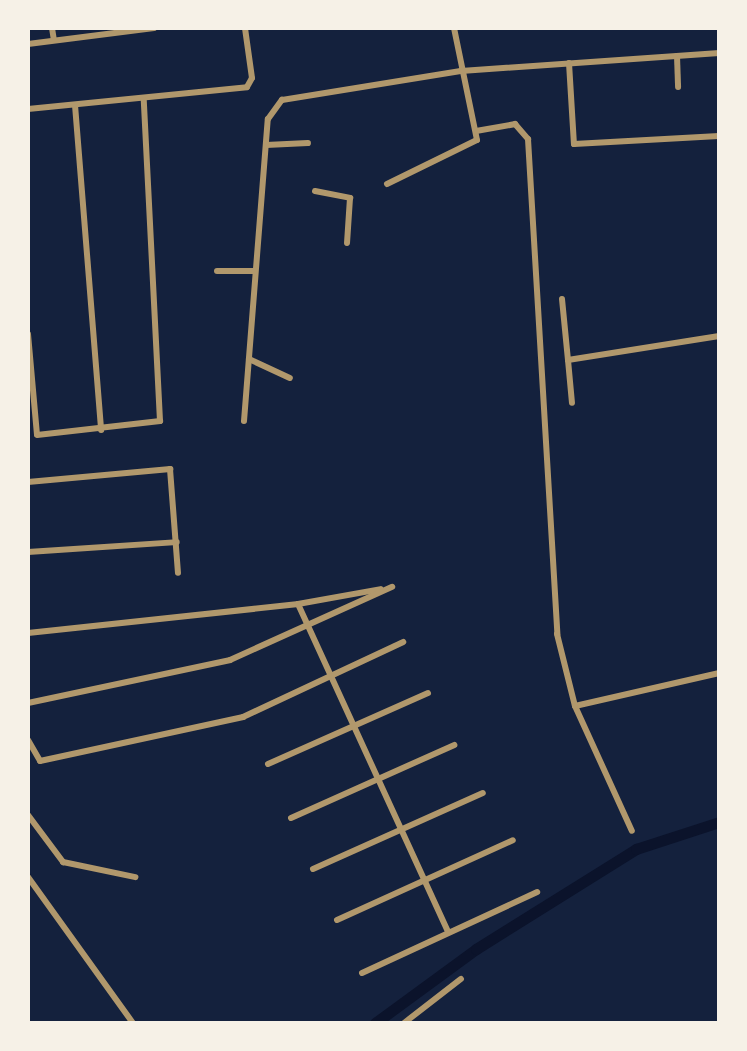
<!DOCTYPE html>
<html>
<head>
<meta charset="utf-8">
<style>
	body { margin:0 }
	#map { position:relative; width:747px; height:1051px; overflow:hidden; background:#14213d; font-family:Poppins,sans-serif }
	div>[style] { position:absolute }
	.canal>* { height:11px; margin:-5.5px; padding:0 5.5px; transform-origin:5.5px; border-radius:5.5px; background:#0b132b }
	.minor>* { height:6px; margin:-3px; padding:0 3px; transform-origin:3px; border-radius:3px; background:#b1986c }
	span { translate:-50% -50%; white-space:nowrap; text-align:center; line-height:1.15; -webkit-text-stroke:8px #f6f1e7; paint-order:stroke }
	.frame { position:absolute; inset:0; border:30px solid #f6f1e7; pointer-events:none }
</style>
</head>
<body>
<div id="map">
	<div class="canal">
		<i style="left:375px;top:1023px;width:125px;rotate:-36.2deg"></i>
		<i style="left:476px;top:949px;width:189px;rotate:-32deg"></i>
		<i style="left:636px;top:849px;width:87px;rotate:-18deg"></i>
	</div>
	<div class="minor">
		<i style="left:52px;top:28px;width:12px;rotate:81deg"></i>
		<i style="left:28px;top:44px;width:127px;rotate:-7.2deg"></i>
		<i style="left:677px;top:56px;width:31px;rotate:88deg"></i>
		<i style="left:569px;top:63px;width:81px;rotate:86.5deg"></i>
		<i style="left:574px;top:144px;width:145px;rotate:-3.2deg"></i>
		<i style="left:75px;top:105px;width:326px;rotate:85.4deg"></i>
		<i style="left:28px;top:109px;width:220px;rotate:-5.7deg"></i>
		<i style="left:247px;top:87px;width:10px;rotate:-61deg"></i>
		<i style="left:252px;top:78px;width:50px;rotate:-98deg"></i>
		<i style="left:476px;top:131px;width:40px;rotate:-10deg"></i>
		<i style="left:515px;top:124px;width:20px;rotate:49deg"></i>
		<i style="left:528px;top:139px;width:496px;rotate:86.6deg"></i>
		<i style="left:557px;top:634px;width:74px;rotate:76deg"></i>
		<i style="left:575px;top:706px;width:137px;rotate:65.5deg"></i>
		<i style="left:266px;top:145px;width:42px;rotate:-2.7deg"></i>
		<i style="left:387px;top:184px;width:100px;rotate:-26.1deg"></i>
		<i style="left:477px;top:140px;width:114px;rotate:-101.6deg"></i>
		<i style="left:315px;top:191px;width:36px;rotate:11deg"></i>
		<i style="left:350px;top:198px;width:45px;rotate:93.8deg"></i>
		<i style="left:217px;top:271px;width:38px"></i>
		<i style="left:562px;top:299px;width:61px;rotate:84.4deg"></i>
		<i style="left:568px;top:360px;width:153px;rotate:-9deg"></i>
		<i style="left:28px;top:334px;width:101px;rotate:84.9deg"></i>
		<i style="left:37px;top:435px;width:124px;rotate:-6.5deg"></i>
		<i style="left:160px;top:421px;width:321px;rotate:-92.9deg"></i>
		<i style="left:249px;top:359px;width:45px;rotate:24.9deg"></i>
		<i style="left:568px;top:360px;width:43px;rotate:84.7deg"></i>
		<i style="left:244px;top:421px;width:303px;rotate:-85.5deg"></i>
		<i style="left:268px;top:119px;width:24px;rotate:-54deg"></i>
		<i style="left:282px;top:100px;width:181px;rotate:-9.2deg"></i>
		<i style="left:461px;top:71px;width:259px;rotate:-4deg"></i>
		<i style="left:28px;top:482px;width:143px;rotate:-5.2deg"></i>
		<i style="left:170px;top:469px;width:104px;rotate:85.6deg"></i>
		<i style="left:28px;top:552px;width:149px;rotate:-3.8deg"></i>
		<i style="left:298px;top:604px;width:84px;rotate:-10.2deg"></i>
		<i style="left:28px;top:633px;width:272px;rotate:-6.1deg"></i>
		<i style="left:298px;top:604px;width:361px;rotate:65.4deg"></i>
		<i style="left:28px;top:703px;width:207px;rotate:-12deg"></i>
		<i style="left:230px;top:660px;width:178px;rotate:-24.3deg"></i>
		<i style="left:575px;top:706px;width:148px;rotate:-12.9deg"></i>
		<i style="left:28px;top:740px;width:24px;rotate:60deg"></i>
		<i style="left:40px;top:761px;width:208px;rotate:-12.2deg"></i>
		<i style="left:243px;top:717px;width:177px;rotate:-25.1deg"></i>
		<i style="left:268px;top:764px;width:175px;rotate:-23.9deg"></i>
		<i style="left:28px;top:815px;width:59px;rotate:53.3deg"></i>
		<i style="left:63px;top:862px;width:74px;rotate:11.8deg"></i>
		<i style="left:291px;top:818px;width:179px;rotate:-24.1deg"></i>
		<i style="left:313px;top:869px;width:186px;rotate:-24.1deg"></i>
		<i style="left:28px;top:877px;width:180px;rotate:54.3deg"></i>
		<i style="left:337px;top:920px;width:193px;rotate:-24.4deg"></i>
		<i style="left:362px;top:973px;width:193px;rotate:-24.8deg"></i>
		<i style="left:404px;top:1023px;width:72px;rotate:-37.7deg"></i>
	</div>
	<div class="frame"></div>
</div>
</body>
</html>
